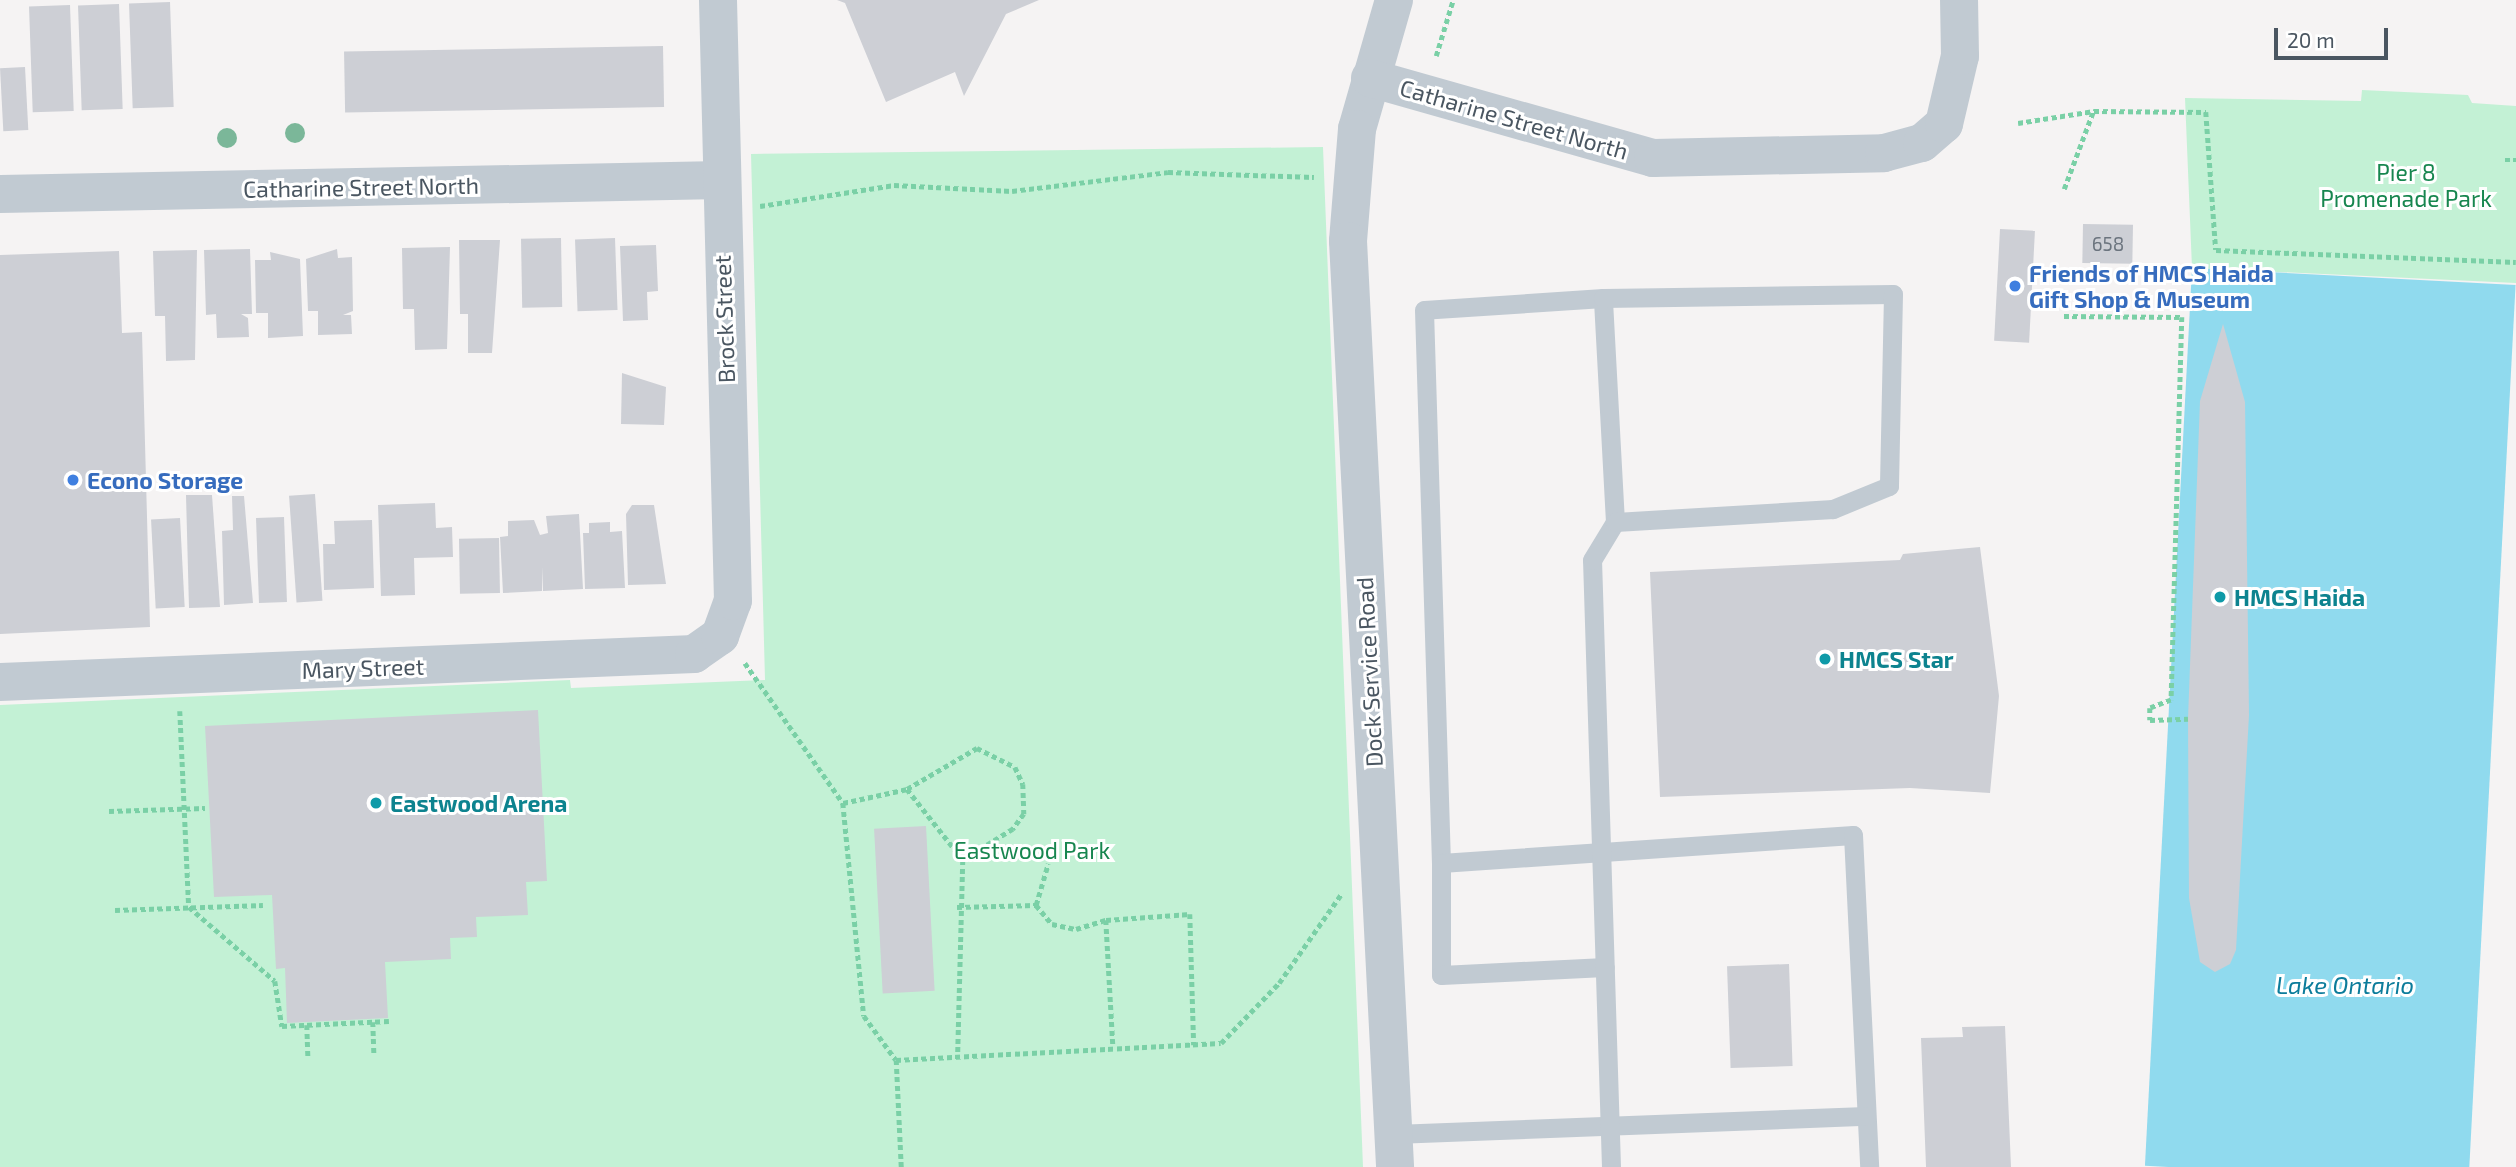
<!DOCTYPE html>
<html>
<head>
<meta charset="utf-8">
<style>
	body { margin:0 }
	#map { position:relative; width:2516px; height:1167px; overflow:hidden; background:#f5f3f3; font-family:"Exo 2",sans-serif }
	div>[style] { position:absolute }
	.green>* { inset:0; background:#c3f1d5 }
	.water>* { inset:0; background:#90daee; transform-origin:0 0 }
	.building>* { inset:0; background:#cdcfd5; transform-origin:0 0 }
	.path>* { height:4.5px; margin-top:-2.25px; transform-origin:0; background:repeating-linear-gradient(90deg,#7ad0a6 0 5px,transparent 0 8.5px) }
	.lane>* { height:19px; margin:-9.5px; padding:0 9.5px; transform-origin:9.5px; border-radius:9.5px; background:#c1cad2 }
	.street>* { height:38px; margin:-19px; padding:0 19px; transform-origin:19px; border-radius:19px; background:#c1cad2 }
	.trees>* { width:20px; height:20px; margin:-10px; border-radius:50%; background:#7bb799 }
	.dots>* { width:19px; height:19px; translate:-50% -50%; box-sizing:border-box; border:4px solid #fff; border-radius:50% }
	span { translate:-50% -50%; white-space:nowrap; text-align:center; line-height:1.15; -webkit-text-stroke:6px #fff; paint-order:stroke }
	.number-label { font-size:19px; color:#6b747e }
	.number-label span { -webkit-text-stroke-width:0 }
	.street-label { font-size:23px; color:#4a5661 }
	.park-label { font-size:23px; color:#17864f }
	.shop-label { font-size:23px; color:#366cbe; font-weight:700 }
	.left { translate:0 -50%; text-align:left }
	.culture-label { font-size:23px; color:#0d838f; font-weight:700 }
	.water-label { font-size:24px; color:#0c7c9b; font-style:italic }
	.scale { position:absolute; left:2274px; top:28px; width:114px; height:32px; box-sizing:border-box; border:4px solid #4a5661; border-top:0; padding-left:9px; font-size:21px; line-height:24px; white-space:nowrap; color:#4a5661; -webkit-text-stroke:5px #fff; paint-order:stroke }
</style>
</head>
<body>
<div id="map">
	<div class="green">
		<i style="clip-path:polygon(2362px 90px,2468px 95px,2472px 103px,2516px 106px,2516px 283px,2192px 268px,2185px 98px,2361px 101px)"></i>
		<i style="clip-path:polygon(1323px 147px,1363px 1167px,0 1167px,0 705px,570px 680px,571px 688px,765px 680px,751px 154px)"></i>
	</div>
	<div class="water">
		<i style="left:2192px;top:268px;width:324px;height:899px;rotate:3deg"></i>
	</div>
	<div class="building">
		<i style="clip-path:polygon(837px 0,1039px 0,1006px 14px,964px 96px,955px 72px,886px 102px,845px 3px)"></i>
		<i style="left:170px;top:2px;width:105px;height:41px;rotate:88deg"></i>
		<i style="left:119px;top:4px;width:105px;height:41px;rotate:88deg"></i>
		<i style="left:70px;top:5px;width:106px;height:41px;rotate:88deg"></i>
		<i style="left:663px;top:46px;width:61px;height:319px;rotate:89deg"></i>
		<i style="left:25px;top:67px;width:63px;height:25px;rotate:87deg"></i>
		<i style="left:2083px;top:224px;width:50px;height:39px;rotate:1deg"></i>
		<i style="left:2000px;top:229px;width:35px;height:112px;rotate:3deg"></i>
		<i style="left:561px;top:238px;width:69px;height:40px;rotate:89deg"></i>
		<i style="left:615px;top:238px;width:72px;height:40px;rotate:88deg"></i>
		<i style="clip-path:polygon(459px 240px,500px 240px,492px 353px,468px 353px,468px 314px,460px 314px)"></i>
		<i style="clip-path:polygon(656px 245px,658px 291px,647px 292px,648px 320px,623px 321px,620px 246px)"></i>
		<i style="clip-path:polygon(450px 247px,447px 349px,415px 350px,414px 309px,403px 309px,402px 248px)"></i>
		<i style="clip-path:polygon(250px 249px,252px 314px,241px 314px,248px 318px,249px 337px,217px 338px,216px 314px,206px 315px,204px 250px)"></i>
		<i style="clip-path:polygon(337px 249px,338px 258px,352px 257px,353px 311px,343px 315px,351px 315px,352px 334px,318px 335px,318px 311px,308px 311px,306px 259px)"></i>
		<i style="clip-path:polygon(197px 250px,195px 360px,166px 361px,165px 316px,155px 316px,153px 251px)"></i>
		<i style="clip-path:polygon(119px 251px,122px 333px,142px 332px,150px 627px,0 634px,0 255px)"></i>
		<i style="clip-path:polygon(270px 252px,300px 259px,303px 336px,268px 338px,268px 313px,256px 313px,255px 260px,271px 260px)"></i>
		<i style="clip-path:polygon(2223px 324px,2245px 402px,2249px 715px,2236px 950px,2230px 964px,2215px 972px,2200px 962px,2189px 898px,2188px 719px,2200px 401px)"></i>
		<i style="clip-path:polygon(622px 373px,666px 387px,664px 425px,621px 424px)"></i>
		<i style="left:315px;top:494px;width:107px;height:26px;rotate:86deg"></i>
		<i style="clip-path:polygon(186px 495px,212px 495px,220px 607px,189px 608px)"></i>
		<i style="clip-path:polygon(232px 496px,244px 496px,253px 603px,224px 605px,222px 531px,233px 530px)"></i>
		<i style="clip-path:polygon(435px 503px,436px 528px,452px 527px,453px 557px,414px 558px,415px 595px,381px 596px,378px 505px)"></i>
		<i style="clip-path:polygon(632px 505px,654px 505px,666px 584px,628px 585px,626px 514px)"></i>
		<i style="clip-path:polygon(579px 514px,583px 589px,543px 591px,542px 567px,542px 591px,503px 593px,500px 537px,508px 536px,508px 521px,534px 520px,540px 535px,548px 533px,546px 516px)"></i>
		<i style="left:284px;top:517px;width:85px;height:28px;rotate:88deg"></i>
		<i style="left:180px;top:518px;width:89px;height:29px;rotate:87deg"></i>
		<i style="clip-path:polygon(372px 520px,374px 588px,324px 590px,323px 544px,335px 544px,334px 521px)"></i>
		<i style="clip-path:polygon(610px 522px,610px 532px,622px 531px,625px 588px,585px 589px,583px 533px,589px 533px,589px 523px)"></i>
		<i style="left:499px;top:538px;width:55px;height:40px;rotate:89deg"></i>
		<i style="clip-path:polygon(1980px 547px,1999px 696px,1990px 793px,1910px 788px,1660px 797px,1650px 572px,1900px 560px,1903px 554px)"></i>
		<i style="clip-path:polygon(538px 710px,547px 881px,526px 882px,528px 915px,476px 917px,477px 937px,450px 938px,451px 959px,385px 962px,388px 1018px,287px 1023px,285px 968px,276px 969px,272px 895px,214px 897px,205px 726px)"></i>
		<i style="left:926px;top:826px;width:165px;height:52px;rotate:87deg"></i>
		<i style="left:1789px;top:964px;width:102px;height:62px;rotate:88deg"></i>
		<i style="clip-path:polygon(2005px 1026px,2011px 1167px,1926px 1167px,1921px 1038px,1963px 1037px,1962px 1027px)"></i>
	</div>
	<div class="path">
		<i style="left:1436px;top:56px;width:59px;rotate:-73.1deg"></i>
		<i style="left:2018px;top:123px;width:77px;rotate:-9deg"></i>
		<i style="left:2094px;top:111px;width:112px;rotate:0.5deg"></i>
		<i style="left:2206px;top:112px;width:138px;rotate:85.9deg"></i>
		<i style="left:2216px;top:250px;width:300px;rotate:2.3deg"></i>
		<i style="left:2505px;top:160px;width:11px"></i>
		<i style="left:2064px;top:189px;width:82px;rotate:-69.4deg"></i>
		<i style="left:760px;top:206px;width:136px;rotate:-8.9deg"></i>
		<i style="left:894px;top:185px;width:118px;rotate:2.9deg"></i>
		<i style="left:1012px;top:191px;width:157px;rotate:-6.9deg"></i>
		<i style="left:1168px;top:172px;width:146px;rotate:2deg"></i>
		<i style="left:2064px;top:316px;width:118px;rotate:0.5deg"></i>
		<i style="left:2182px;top:317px;width:383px;rotate:91.6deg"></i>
		<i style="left:2171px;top:700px;width:22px;rotate:159deg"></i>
		<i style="left:2150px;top:708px;width:12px;rotate:90deg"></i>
		<i style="left:2150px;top:720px;width:38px;rotate:-2deg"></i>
		<i style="left:745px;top:663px;width:171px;rotate:55deg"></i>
		<i style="left:843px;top:803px;width:214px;rotate:84.4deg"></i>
		<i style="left:864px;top:1016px;width:54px;rotate:54deg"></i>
		<i style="left:180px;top:711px;width:196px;rotate:87.4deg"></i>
		<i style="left:189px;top:907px;width:113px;rotate:40.7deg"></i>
		<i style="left:275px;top:981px;width:46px;rotate:81.2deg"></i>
		<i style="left:282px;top:1026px;width:107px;rotate:-2.7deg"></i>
		<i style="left:907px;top:789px;width:90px;rotate:51.7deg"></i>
		<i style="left:843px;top:803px;width:66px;rotate:-12.3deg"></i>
		<i style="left:907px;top:789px;width:81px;rotate:-30.4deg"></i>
		<i style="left:977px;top:748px;width:42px;rotate:26.6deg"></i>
		<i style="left:1015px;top:767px;width:19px;rotate:65deg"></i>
		<i style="left:1023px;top:784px;width:30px;rotate:88deg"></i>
		<i style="left:1024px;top:814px;width:19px;rotate:126deg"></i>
		<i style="left:1013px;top:829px;width:59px;rotate:148.2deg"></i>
		<i style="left:963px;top:860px;width:196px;rotate:91.5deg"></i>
		<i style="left:109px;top:811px;width:96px;rotate:-1.8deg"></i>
		<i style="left:1036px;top:905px;width:43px;rotate:-73.7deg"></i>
		<i style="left:957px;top:907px;width:79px;rotate:-1.5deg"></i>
		<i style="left:1036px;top:905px;width:25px;rotate:50deg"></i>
		<i style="left:1052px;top:924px;width:25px;rotate:12deg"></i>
		<i style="left:1076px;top:929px;width:31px;rotate:-17deg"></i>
		<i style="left:1106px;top:920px;width:84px;rotate:-4.1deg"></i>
		<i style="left:1190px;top:914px;width:131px;rotate:88.3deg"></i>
		<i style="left:115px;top:910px;width:148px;rotate:-1.9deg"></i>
		<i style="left:1106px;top:920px;width:127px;rotate:86.8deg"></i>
		<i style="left:373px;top:1022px;width:32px;rotate:88deg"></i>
		<i style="left:307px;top:1025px;width:31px;rotate:88deg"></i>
		<i style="left:901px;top:1167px;width:107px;rotate:-92.7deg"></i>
		<i style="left:896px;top:1060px;width:325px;rotate:-3deg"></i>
		<i style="left:1221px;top:1043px;width:83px;rotate:-46deg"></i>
		<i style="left:1279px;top:983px;width:110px;rotate:-55deg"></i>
	</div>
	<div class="lane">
		<i style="left:1603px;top:298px;width:179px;rotate:176.2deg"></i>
		<i style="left:1424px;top:310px;width:553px;rotate:88.24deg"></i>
		<i style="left:1441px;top:863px;width:413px;rotate:-3.9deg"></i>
		<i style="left:1853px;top:835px;width:332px;rotate:87.2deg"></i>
		<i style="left:1441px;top:863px;width:112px;rotate:90deg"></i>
		<i style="left:1441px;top:975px;width:164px;rotate:-2.8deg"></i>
		<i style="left:1394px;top:1134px;width:472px;rotate:-2.2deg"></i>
		<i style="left:1611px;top:1167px;width:607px;rotate:-91.79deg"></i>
		<i style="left:1592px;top:560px;width:44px;rotate:-58.8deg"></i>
		<i style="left:1615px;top:522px;width:224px;rotate:-93.1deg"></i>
		<i style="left:1603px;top:298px;width:290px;rotate:-0.8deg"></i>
		<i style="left:1893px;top:294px;width:192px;rotate:91.2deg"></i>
		<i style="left:1889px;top:486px;width:61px;rotate:157.7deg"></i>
		<i style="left:1833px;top:509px;width:218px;rotate:176.6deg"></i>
	</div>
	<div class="street">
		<i style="left:1394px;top:0;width:134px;rotate:106deg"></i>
		<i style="left:1357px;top:129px;width:112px;rotate:94.6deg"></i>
		<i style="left:1348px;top:241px;width:927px;rotate:87.09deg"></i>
		<i style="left:1370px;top:78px;width:294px;rotate:15.8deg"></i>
		<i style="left:1653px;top:158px;width:231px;rotate:-1.2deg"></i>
		<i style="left:1884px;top:153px;width:39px;rotate:-15deg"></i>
		<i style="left:1922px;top:143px;width:29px;rotate:-41deg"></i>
		<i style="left:1944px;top:124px;width:70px;rotate:-76.8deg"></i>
		<i style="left:1960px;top:56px;width:56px;rotate:-91deg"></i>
		<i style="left:0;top:194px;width:721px;rotate:-1.11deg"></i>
		<i style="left:0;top:682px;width:695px;rotate:-2.31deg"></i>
		<i style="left:694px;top:654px;width:32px;rotate:-35deg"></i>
		<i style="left:720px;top:636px;width:37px;rotate:-70deg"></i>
		<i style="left:733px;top:601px;width:601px;rotate:-91.43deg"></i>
	</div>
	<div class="trees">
		<i style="left:295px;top:133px"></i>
		<i style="left:227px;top:138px"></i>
	</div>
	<div class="dots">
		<i style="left:2015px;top:286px;background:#3f7fe0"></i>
		<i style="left:73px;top:480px;background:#3f7fe0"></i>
		<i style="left:2220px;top:597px;background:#0f9aa8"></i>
		<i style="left:1825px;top:659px;background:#0f9aa8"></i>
		<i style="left:376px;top:803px;background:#0f9aa8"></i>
	</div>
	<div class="number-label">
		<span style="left:2108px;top:244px">658</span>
	</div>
	<div class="street-label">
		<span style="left:1514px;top:119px;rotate:16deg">Catharine Street North</span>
		<span style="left:361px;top:187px;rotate:-1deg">Catharine Street North</span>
		<span style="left:724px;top:319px;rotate:-92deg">Brock Street</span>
		<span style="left:363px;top:668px;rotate:-2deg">Mary Street</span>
		<span style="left:1369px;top:672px;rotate:-93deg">Dock Service Road</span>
	</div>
	<div class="park-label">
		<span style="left:2406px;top:185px">Pier 8<br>Promenade Park</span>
		<span style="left:1032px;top:850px">Eastwood Park</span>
	</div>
	<div class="shop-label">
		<span class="left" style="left:2029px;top:286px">Friends of HMCS Haida<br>Gift Shop &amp; Museum</span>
		<span class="left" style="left:87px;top:480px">Econo Storage</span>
	</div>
	<div class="culture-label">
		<span class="left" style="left:2234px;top:597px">HMCS Haida</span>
		<span class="left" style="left:1839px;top:659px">HMCS Star</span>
		<span class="left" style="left:390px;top:803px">Eastwood Arena</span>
	</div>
	<div class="water-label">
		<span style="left:2345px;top:985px">Lake Ontario</span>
	</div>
	<div class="scale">20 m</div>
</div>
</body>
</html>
